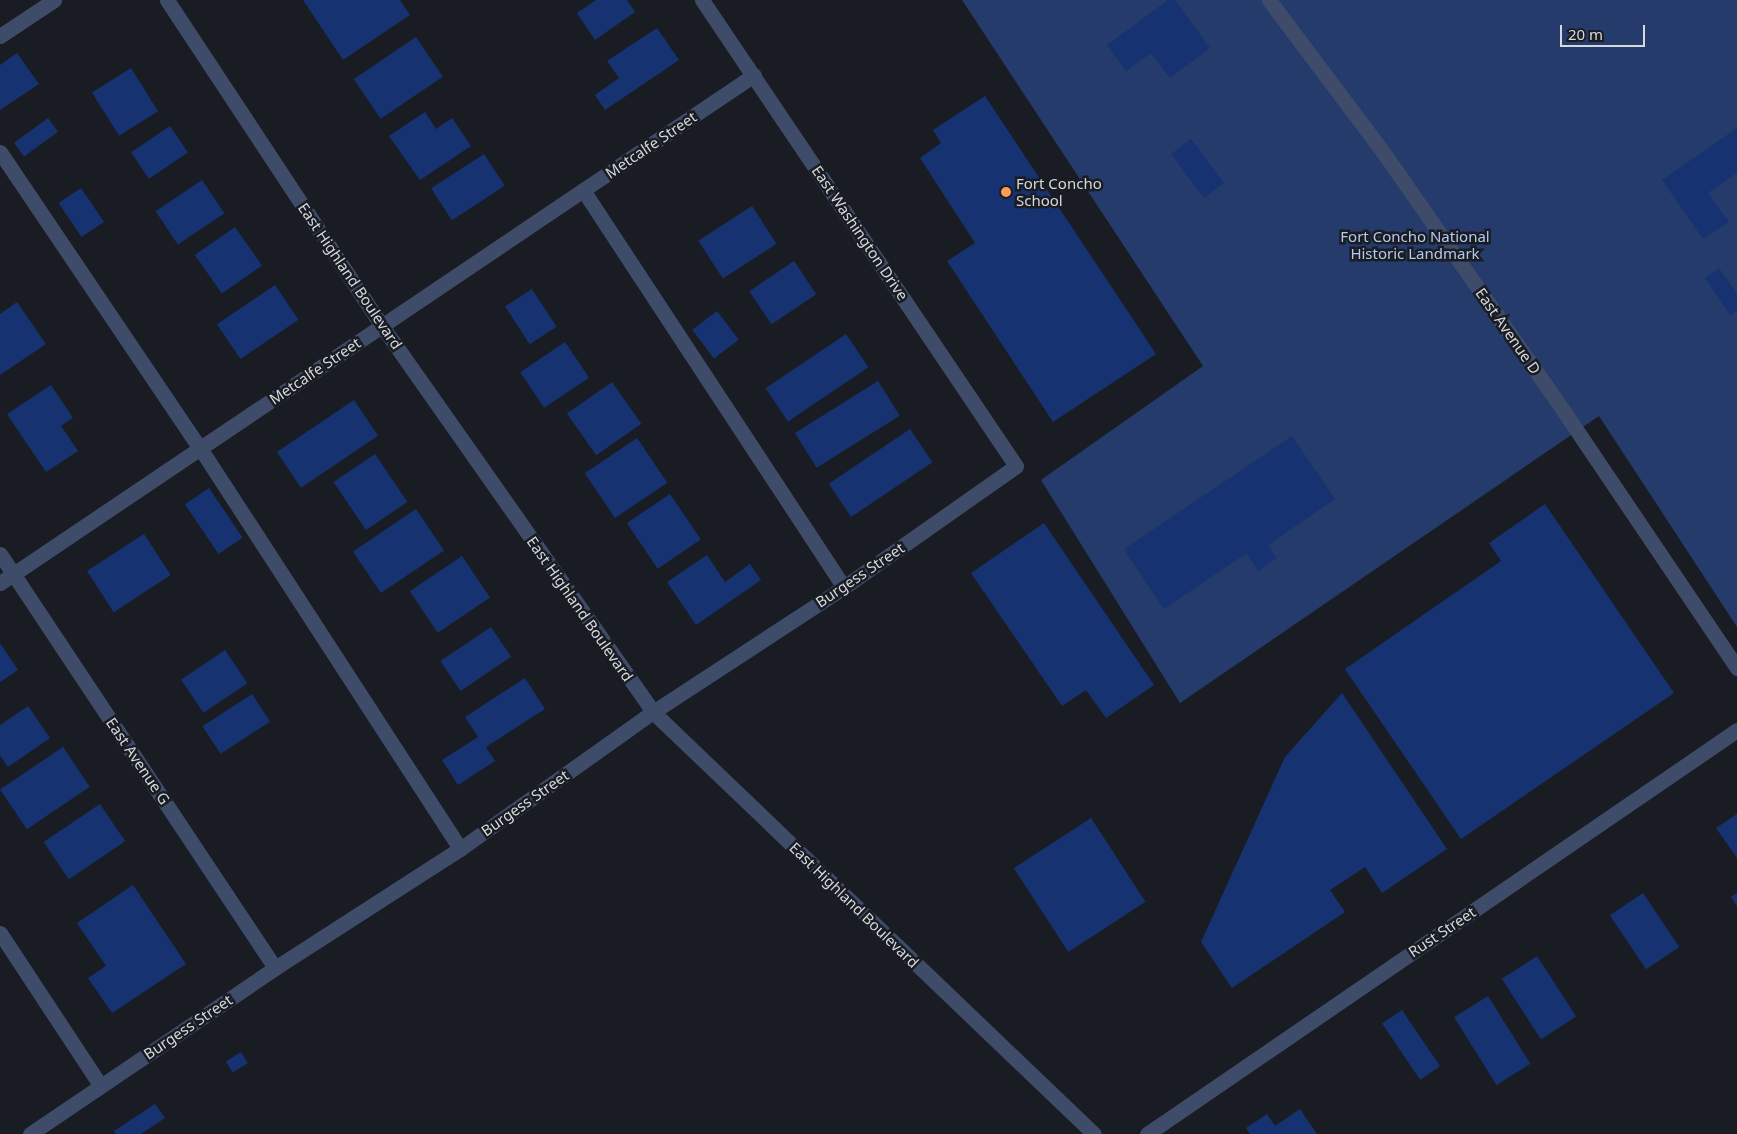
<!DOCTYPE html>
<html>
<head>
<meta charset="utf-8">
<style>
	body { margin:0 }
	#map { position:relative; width:1737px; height:1134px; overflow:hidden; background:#191d23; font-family:"Noto Sans",sans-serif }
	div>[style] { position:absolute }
	.green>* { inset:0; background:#253b6b }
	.building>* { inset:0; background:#173271; transform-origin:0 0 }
	.minor>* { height:15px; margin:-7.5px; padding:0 7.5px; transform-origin:7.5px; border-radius:7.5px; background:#3e4c69 }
	.dots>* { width:14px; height:14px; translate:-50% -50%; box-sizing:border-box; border:2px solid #191d23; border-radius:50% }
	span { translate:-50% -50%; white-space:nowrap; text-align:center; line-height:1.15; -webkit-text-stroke:5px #191d23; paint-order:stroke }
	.street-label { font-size:15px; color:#d6d8dc }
	.poi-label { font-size:15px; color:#d6d8dc }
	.left { translate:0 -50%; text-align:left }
	.park-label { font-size:15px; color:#b5c8ee }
	.scale { position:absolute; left:1560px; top:25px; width:85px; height:22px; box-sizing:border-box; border:2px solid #d6d8dc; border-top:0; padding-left:6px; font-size:15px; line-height:18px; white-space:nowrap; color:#d6d8dc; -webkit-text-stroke:4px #191d23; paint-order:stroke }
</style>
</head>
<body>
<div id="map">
	<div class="green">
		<i style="clip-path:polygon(962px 0,1737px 0,1737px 627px,1599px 416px,1180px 703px,1041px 480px,1203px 366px)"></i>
	</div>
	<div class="building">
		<i style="clip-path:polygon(303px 0,400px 0,410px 15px,343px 60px)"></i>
		<i style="clip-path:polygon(596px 0,627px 0,635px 12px,595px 40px,577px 13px)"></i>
		<i style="clip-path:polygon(1168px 0,1175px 0,1210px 48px,1170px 78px,1151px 53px,1126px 71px,1107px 45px)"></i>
		<i style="clip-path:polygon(657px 28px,679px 60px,605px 110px,595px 95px,619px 78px,607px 61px)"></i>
		<i style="left:416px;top:37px;width:48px;height:75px;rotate:56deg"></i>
		<i style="clip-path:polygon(17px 53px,39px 84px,0 110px,0 65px)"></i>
		<i style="left:131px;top:68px;width:51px;height:46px;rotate:58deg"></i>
		<i style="clip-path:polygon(985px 96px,1156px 354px,1053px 422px,947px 261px,975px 243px,920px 158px,941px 143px,933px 130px)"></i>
		<i style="clip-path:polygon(425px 112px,436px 129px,452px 118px,471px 146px,420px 180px,389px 136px)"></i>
		<i style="left:48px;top:118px;width:17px;height:42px;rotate:54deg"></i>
		<i style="left:170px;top:126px;width:32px;height:47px;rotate:56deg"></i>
		<i style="clip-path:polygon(1737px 128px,1737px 173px,1708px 193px,1729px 222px,1703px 239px,1662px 180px)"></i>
		<i style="left:1191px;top:139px;width:55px;height:25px;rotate:53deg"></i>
		<i style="left:484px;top:154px;width:38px;height:63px;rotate:57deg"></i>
		<i style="left:202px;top:180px;width:40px;height:56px;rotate:56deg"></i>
		<i style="left:81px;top:188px;width:41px;height:27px;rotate:56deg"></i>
		<i style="left:752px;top:206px;width:45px;height:64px;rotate:57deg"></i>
		<i style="left:235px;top:227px;width:47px;height:49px;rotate:55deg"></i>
		<i style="left:794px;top:261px;width:40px;height:54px;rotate:56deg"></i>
		<i style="clip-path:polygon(1719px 268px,1737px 294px,1737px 310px,1730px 315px,1705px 278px)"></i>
		<i style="left:275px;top:285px;width:42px;height:70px;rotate:56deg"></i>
		<i style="left:532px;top:289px;width:45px;height:32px;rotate:57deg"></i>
		<i style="clip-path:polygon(17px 302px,46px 344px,0 375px,0 314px)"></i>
		<i style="left:717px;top:311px;width:36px;height:31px;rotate:53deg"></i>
		<i style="left:846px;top:334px;width:40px;height:97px;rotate:56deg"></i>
		<i style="left:565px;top:342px;width:43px;height:54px;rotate:56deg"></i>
		<i style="left:878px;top:381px;width:41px;height:98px;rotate:58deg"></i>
		<i style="left:612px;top:382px;width:51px;height:55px;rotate:55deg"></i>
		<i style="clip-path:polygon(51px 385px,73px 418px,61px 426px,78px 451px,46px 472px,7px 414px)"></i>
		<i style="left:354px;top:400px;width:43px;height:93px;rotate:56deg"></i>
		<i style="left:910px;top:429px;width:40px;height:98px;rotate:56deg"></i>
		<i style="clip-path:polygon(1292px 436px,1335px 499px,1268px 545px,1277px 558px,1258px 571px,1247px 553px,1164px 609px,1124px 549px)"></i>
		<i style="left:637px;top:438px;width:54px;height:63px;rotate:56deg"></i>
		<i style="left:375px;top:454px;width:58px;height:50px;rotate:56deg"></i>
		<i style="left:209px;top:488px;width:60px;height:29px;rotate:56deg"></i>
		<i style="left:670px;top:494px;width:55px;height:52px;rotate:56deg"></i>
		<i style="clip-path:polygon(1545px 504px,1674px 693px,1461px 839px,1345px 669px,1501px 561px,1489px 543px)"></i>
		<i style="left:416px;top:509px;width:50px;height:76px;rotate:56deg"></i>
		<i style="clip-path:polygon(1044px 523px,1154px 685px,1106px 718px,1086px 690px,1062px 706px,971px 573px)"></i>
		<i style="left:144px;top:534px;width:49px;height:68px;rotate:57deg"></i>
		<i style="clip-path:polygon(707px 555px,725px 582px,750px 564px,761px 580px,696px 625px,667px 582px)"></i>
		<i style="left:462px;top:556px;width:50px;height:63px;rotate:56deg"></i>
		<i style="left:491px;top:627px;width:36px;height:61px;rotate:56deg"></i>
		<i style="clip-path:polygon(0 643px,18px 670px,0 682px)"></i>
		<i style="left:225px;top:650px;width:40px;height:53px;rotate:56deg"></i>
		<i style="clip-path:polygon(525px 678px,545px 709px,486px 747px,495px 761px,458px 785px,442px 760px,478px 737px,465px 717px)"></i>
		<i style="clip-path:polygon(1342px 693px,1447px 849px,1382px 893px,1365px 867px,1330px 890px,1345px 912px,1232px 988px,1201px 942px,1285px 757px)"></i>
		<i style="left:252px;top:694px;width:33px;height:59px;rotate:57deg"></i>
		<i style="clip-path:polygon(28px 706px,50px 738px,8px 767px,0 755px,0 725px)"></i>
		<i style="left:63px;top:747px;width:48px;height:76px;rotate:56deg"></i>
		<i style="left:100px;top:804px;width:45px;height:68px;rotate:56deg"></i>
		<i style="clip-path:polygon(1737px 814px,1737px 858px,1716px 828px)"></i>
		<i style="left:1091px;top:818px;width:100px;height:92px;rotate:57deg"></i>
		<i style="clip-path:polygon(133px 885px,186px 964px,112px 1013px,88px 978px,106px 966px,77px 923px)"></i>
		<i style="left:1643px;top:893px;width:65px;height:40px;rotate:56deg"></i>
		<i style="clip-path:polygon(1737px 893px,1737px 906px,1731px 897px)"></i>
		<i style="left:1537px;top:956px;width:72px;height:42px;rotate:57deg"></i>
		<i style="left:1488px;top:996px;width:80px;height:40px;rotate:58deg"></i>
		<i style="left:1402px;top:1010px;width:68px;height:24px;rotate:56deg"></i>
		<i style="left:241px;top:1052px;width:13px;height:18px;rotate:58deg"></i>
		<i style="clip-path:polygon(155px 1104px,165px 1118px,141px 1134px,116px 1134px,114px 1131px)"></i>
		<i style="clip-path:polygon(1300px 1109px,1317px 1134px,1250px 1134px,1246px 1128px,1267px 1114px,1275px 1126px)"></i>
	</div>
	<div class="minor">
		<i style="left:167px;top:0;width:391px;rotate:56.6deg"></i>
		<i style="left:382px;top:326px;width:472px;rotate:54.9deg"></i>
		<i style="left:653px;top:712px;width:610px;rotate:43.74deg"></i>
		<i style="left:1269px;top:0;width:190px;rotate:53.1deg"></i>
		<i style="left:1383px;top:152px;width:318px;rotate:55.1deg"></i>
		<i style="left:1565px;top:413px;width:308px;rotate:56deg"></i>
		<i style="left:0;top:36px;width:65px;rotate:-33.7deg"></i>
		<i style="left:0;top:152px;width:357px;rotate:56deg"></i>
		<i style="left:200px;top:448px;width:478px;rotate:57deg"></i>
		<i style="left:583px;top:190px;width:475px;rotate:56.7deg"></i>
		<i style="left:0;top:554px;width:497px;rotate:56.4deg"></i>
		<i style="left:0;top:583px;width:909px;rotate:-33.97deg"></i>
		<i style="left:0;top:933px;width:183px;rotate:56.6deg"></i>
		<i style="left:30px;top:1134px;width:296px;rotate:-34.1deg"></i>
		<i style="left:275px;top:968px;width:220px;rotate:-32.8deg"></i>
		<i style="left:460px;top:849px;width:237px;rotate:-35.4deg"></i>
		<i style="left:653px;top:712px;width:228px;rotate:-33.2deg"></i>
		<i style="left:844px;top:587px;width:210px;rotate:-35.1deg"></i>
		<i style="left:1016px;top:466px;width:562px;rotate:-123.97deg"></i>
		<i style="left:1147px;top:1134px;width:715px;rotate:-34.4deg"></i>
	</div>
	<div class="dots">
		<i style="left:1006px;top:192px;background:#fe9c57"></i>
	</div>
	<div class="street-label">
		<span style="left:651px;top:145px;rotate:-34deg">Metcalfe Street</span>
		<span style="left:860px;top:233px;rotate:56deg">East Washington Drive</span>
		<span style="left:350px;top:276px;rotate:56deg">East Highland Boulevard</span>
		<span style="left:1508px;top:331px;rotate:55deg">East Avenue D</span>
		<span style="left:315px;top:371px;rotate:-34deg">Metcalfe Street</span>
		<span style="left:860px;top:575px;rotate:-34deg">Burgess Street</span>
		<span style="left:580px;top:609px;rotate:55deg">East Highland Boulevard</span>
		<span style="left:138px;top:761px;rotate:56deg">East Avenue G</span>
		<span style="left:525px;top:803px;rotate:-35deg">Burgess Street</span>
		<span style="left:854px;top:905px;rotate:44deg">East Highland Boulevard</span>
		<span style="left:1442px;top:932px;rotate:-34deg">Rust Street</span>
		<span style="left:188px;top:1027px;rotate:-34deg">Burgess Street</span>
	</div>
	<div class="poi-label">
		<span class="left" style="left:1016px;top:192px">Fort Concho<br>School</span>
	</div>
	<div class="park-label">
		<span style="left:1415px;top:245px">Fort Concho National<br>Historic Landmark</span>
	</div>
	<div class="scale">20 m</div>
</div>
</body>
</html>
